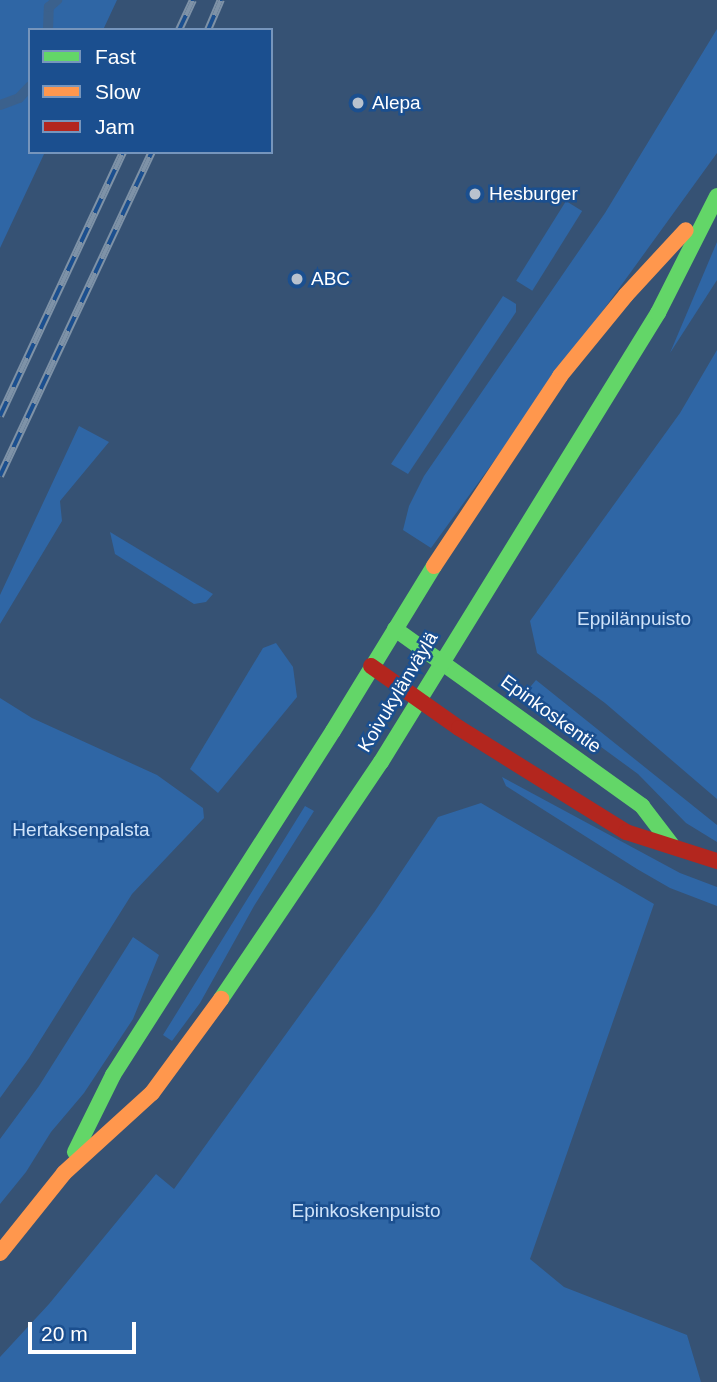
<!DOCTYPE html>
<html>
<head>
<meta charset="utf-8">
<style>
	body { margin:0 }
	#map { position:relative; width:717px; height:1382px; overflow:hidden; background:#365274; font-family:Helvetica,sans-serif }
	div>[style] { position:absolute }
	.green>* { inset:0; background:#2f66a5; transform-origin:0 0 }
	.stream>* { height:10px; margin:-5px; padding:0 5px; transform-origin:5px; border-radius:5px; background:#3b618d }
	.fast>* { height:16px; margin:-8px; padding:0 8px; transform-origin:8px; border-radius:8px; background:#63d668 }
	.slow>* { height:16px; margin:-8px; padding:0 8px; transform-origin:8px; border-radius:8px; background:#ff974d }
	.jam>* { height:16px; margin:-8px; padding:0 8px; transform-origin:8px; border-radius:8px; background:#b3261e }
	.rail>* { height:8px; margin-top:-4px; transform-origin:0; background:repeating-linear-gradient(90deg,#1b4f8f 0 16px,#7e92a7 0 32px); box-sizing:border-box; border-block:2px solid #7e92a7 }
	.dots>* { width:19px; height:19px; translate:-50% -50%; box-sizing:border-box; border:4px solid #1b4f8f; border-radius:50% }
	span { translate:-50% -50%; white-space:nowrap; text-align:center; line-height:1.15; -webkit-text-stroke:5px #1b4f8f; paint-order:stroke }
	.poi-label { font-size:19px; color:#fff }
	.left { translate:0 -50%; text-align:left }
	.park-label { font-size:19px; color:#cfe3fa }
	.street-label { font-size:19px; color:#fff }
	.legend { position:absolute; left:28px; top:28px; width:245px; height:126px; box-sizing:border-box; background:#1b4f8f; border:2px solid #7695bc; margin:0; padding:9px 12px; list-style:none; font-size:21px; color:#fff }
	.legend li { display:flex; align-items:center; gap:14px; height:35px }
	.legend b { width:35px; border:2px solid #7695bc }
	.scale { position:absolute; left:28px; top:1322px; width:108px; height:32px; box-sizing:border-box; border:4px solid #fff; border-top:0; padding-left:9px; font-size:21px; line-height:24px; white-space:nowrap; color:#fff; -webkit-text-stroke:5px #1b4f8f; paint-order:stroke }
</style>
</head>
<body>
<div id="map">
	<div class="green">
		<i style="clip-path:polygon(0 0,117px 0,103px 30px,30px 30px,30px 152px,45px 152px,0 248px)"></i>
		<i style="clip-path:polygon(717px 29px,717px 153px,431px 548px,403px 530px,409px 506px,424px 476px,605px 213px)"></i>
		<i style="left:566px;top:201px;width:19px;height:94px;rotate:32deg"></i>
		<i style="clip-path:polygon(717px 242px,717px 280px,670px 353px)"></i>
		<i style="clip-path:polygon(503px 296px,516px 304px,516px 312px,408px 474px,391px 464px)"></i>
		<i style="clip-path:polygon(717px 350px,717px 799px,605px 703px,537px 653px,530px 621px,680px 413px)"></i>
		<i style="clip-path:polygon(79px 426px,109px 442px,60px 501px,62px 521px,0 624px,0 595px)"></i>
		<i style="clip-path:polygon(110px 532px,213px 594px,206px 602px,194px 604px,115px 554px)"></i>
		<i style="clip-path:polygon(276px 643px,293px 667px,297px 697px,218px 793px,190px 769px,263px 648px)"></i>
		<i style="clip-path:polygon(536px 680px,717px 825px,717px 842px,686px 823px,638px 774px,526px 692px)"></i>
		<i style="clip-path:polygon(0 698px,32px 718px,157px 775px,203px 808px,204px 818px,132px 894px,29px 1058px,0 1098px)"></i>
		<i style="clip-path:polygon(502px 777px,680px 873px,717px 887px,717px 906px,670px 888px,637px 869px,506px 786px)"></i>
		<i style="clip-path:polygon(481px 803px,654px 904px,530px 1259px,564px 1287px,687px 1335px,701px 1382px,0 1382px,0 1357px,49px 1304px,156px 1174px,174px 1189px,375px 911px,438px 817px)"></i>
		<i style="clip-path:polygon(305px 806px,314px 811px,254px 906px,200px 1003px,172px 1041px,163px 1035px)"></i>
		<i style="clip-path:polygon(133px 937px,159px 955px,133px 1019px,84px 1093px,51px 1132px,26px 1172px,0 1204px,0 1139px,39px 1086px)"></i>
	</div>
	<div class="stream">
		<i style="left:48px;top:30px;width:23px;rotate:-88deg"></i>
		<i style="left:49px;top:7px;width:11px;rotate:-41deg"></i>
		<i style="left:0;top:105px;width:20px;rotate:-20deg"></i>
		<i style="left:19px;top:98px;width:16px;rotate:-47deg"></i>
	</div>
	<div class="fast">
		<i style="left:395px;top:629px;width:304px;rotate:35.6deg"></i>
		<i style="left:642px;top:806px;width:48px;rotate:52.7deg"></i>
		<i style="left:221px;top:999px;width:286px;rotate:-56deg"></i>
		<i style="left:381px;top:762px;width:528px;rotate:-58.33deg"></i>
		<i style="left:658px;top:313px;width:131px;rotate:-63.2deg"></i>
		<i style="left:75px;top:1152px;width:86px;rotate:-63.7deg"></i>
		<i style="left:113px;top:1075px;width:408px;rotate:-57.4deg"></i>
		<i style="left:333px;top:731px;width:193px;rotate:-58.5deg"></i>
	</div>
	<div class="slow">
		<i style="left:434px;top:566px;width:228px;rotate:-56.4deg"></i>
		<i style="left:560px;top:376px;width:104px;rotate:-50.8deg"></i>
		<i style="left:626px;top:295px;width:88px;rotate:-47.3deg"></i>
		<i style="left:0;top:1253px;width:102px;rotate:-51.3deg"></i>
		<i style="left:64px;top:1173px;width:119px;rotate:-42.3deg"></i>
		<i style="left:152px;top:1093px;width:117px;rotate:-53.7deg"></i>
	</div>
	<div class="jam">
		<i style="left:371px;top:666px;width:108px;rotate:35.2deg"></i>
		<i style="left:459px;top:728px;width:197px;rotate:31.9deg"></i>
		<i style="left:626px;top:832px;width:96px;rotate:17.7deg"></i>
	</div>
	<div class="rail">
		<i style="left:179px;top:30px;width:33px;rotate:-65deg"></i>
		<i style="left:208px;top:30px;width:33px;rotate:-67deg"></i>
		<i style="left:0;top:416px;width:291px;rotate:-65deg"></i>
		<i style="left:0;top:476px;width:358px;rotate:-64.9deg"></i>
	</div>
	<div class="dots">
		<i style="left:358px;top:103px;background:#b9c2ce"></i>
		<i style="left:475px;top:194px;background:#b9c2ce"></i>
		<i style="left:297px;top:279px;background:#b9c2ce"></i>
	</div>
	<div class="poi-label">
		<span class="left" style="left:372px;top:103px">Alepa</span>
		<span class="left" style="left:489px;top:194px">Hesburger</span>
		<span class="left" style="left:311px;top:279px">ABC</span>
	</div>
	<div class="park-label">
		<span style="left:634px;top:619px">Eppilänpuisto</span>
		<span style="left:81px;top:830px">Hertaksenpalsta</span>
		<span style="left:366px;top:1211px">Epinkoskenpuisto</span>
	</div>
	<div class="street-label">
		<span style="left:398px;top:692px;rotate:-59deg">Koivukylänväylä</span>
		<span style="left:551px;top:714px;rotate:36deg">Epinkoskentie</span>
	</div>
	<ul class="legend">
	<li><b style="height:9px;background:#63d668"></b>Fast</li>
	<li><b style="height:9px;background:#ff974d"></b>Slow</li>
	<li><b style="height:9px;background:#b3261e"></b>Jam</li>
	</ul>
	<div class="scale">20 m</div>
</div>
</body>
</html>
